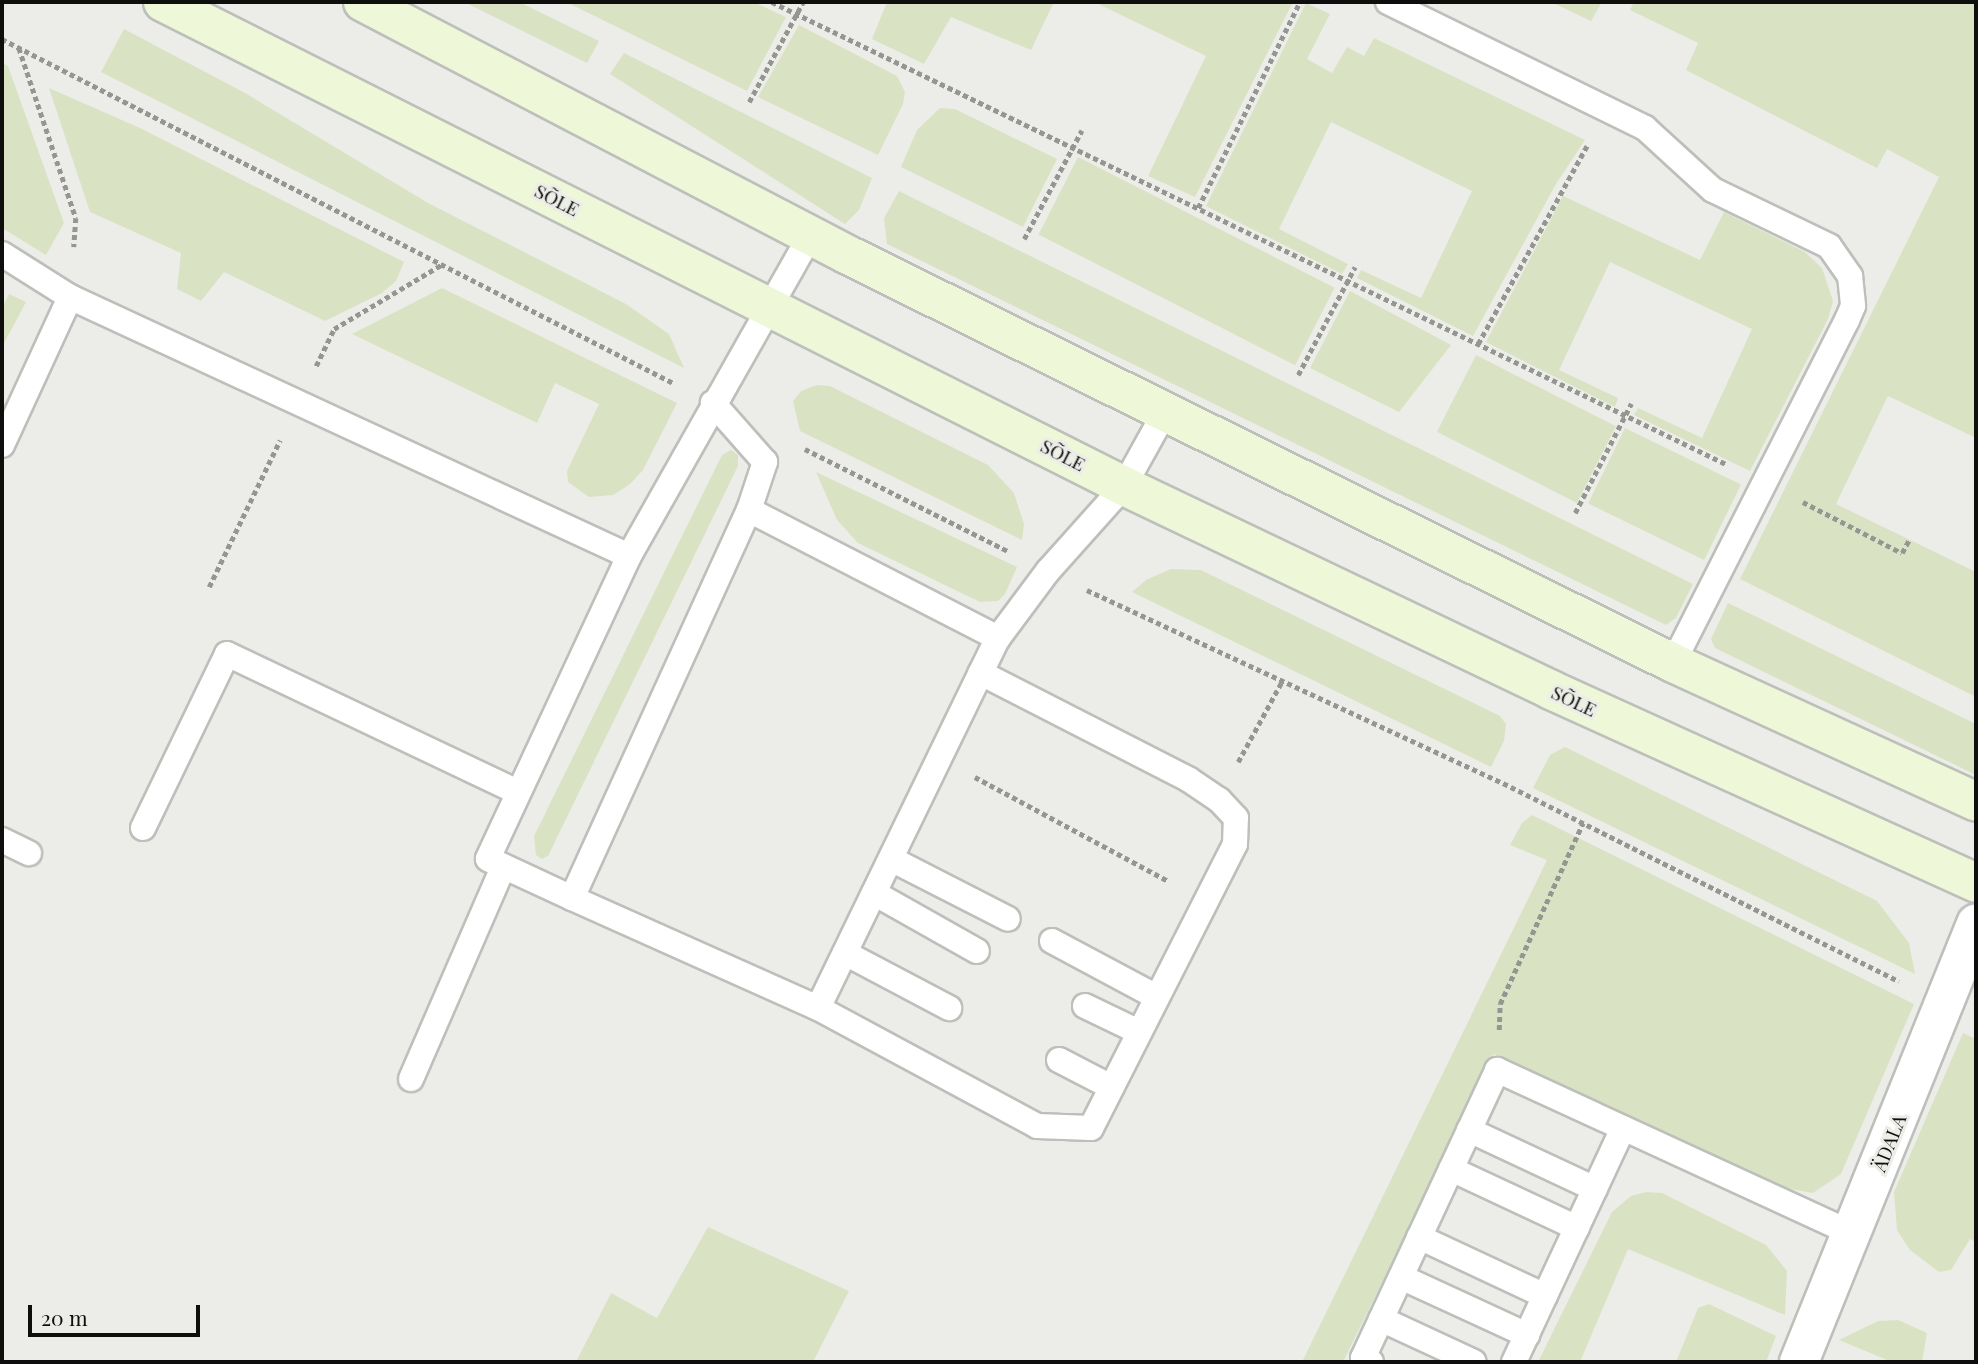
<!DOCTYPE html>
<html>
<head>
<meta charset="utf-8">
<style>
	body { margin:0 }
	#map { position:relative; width:1978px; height:1364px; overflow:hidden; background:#ecede8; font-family:"Playfair Display",serif }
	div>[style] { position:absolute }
	.green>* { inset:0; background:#d9e3c3; transform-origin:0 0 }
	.path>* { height:4.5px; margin-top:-2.25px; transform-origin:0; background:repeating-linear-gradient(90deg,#959692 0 5px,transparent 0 8.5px) }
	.roads { filter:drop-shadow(2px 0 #bdbfba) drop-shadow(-2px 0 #bdbfba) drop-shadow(0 2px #bdbfba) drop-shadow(0 -2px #bdbfba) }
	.lane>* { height:24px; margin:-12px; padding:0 12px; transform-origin:12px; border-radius:12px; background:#fff }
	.street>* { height:38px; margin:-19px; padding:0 19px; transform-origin:19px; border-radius:19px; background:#fff }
	.secondary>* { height:38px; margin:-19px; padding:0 19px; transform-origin:19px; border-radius:19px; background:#eef7d8 }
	span { translate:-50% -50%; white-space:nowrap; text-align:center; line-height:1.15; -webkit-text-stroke:6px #ecede8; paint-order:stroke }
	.street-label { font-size:19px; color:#0e0f0d }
	.frame { position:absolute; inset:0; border:4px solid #0e0f0d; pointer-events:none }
	.scale { position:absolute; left:28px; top:1305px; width:172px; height:32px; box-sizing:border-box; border:4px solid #0e0f0d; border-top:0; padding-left:9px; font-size:21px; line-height:24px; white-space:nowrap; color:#0e0f0d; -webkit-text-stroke:5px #ecede8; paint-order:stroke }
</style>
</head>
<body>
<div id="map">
	<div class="green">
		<i style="clip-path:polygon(464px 2px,519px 2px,599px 41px,587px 63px)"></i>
		<i style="clip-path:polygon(566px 2px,753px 2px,786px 17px,747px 91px)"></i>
		<i style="clip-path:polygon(887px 2px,1054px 2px,1031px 50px,951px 17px,924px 64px,872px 39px)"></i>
		<i style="clip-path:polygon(1094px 2px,1293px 2px,1195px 197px,1148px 176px,1206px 56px)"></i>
		<i style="clip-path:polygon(1551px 2px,1602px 2px,1591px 21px)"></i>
		<i style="clip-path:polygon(1634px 2px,1976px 2px,1976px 438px,1888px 396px,1836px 504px,1976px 572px,1976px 697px,1740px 579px,1939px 177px,1887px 149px,1877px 168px,1686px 70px,1698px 43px,1630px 10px)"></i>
		<i style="clip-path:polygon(1306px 3px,1330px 14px,1307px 59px,1332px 73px,1347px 47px,1364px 56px,1374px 38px,1585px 140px,1556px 184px,1473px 336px,1357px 278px,1361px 270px,1421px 298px,1472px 191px,1331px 122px,1279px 229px,1348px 264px,1342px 274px,1206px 206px)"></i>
		<i style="clip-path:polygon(799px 25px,897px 76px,905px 92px,903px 104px,878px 155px,758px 97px)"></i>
		<i style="clip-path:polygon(124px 29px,245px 93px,428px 203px,626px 304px,669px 334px,684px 368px,101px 72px)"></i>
		<i style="clip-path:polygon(624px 53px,872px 178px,859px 210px,845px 224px,610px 74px)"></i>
		<i style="clip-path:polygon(2px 63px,8px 66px,64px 223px,46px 255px,2px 228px)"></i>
		<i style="clip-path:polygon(49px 88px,140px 128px,404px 262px,396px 281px,382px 293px,325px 321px,224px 272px,201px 301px,177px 289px,181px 253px,90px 212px)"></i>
		<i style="clip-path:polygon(940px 108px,955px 109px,1057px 159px,1023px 227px,901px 167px,917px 130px)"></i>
		<i style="left:1078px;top:157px;width:288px;height:87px;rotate:27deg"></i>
		<i style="clip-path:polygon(899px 191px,1693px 584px,1676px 618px,1666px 625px,887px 244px,884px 218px)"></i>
		<i style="clip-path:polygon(1563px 196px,1700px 260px,1724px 212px,1805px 252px,1822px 268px,1833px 301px,1828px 319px,1750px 471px,1634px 415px,1638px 408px,1702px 438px,1752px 329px,1610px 262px,1559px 370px,1618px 398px,1615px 407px,1486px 342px)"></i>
		<i style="clip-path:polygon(442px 288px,677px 403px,643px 470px,630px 484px,613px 495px,589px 497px,568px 482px,567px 471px,599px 404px,555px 383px,537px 423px,352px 334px)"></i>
		<i style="clip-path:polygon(1350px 291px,1451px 345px,1399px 412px,1310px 368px)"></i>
		<i style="clip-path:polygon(9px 294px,26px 302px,2px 347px,2px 308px)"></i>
		<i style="left:1476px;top:355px;width:157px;height:86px;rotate:27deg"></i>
		<i style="clip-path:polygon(817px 385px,830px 386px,988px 465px,1014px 493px,1024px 524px,1022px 540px,800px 431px,793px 401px,801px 391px)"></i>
		<i style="left:1625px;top:428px;width:129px;height:84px;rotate:26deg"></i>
		<i style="clip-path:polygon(731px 450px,738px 455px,738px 466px,548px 856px,542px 859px,536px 855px,534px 836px,722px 455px)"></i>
		<i style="clip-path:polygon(816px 472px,1017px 567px,1005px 594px,998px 601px,980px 602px,858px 543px,837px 520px)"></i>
		<i style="clip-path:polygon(1171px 569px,1201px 570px,1500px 716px,1506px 724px,1504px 741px,1491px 767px,1132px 592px,1146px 580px)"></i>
		<i style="clip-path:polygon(1728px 603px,1976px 724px,1976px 775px,1715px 648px,1711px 639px)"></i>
		<i style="clip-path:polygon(1565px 747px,1877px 901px,1909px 943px,1915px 974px,1533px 788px,1550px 755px)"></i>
		<i style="clip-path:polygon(1532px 815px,1914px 1004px,1841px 1174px,1813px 1193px,1767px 1185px,1494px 1054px,1343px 1362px,1302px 1362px,1547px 860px,1510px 845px,1522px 823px)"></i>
		<i style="clip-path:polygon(1963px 1033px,1976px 1039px,1976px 1242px,1970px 1239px,1951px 1270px,1939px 1272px,1910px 1250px,1897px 1230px,1894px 1192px)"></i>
		<i style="clip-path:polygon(1646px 1192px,1662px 1193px,1766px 1245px,1787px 1271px,1785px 1315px,1628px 1249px,1580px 1362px,1538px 1362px,1612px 1212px,1631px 1196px)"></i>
		<i style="clip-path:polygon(708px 1227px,849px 1291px,813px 1362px,576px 1362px,611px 1293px,657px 1318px)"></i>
		<i style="clip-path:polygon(1709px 1304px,1776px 1336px,1766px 1362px,1676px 1362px,1698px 1308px)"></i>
		<i style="clip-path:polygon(1898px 1320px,1927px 1333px,1922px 1362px,1892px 1362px,1839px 1340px,1878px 1321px)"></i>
	</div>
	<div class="path">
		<i style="left:772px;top:2px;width:1060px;rotate:25.84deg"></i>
		<i style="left:2px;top:39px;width:756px;rotate:27.14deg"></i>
		<i style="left:19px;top:48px;width:179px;rotate:71.5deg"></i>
		<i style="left:76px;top:218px;width:29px;rotate:94deg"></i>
		<i style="left:749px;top:102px;width:114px;rotate:-61.6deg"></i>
		<i style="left:1198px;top:208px;width:230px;rotate:-63.7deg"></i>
		<i style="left:1024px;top:239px;width:123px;rotate:-62deg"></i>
		<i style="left:1478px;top:344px;width:226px;rotate:-61.2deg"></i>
		<i style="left:316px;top:366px;width:41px;rotate:-64.1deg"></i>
		<i style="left:334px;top:329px;width:125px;rotate:-30.9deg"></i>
		<i style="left:1298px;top:375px;width:122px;rotate:-62.2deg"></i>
		<i style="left:805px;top:449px;width:229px;rotate:26.7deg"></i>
		<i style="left:1803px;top:502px;width:111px;rotate:27.3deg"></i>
		<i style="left:1902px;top:553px;width:15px;rotate:-62deg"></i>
		<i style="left:1575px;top:513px;width:123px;rotate:-62.8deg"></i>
		<i style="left:209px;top:587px;width:163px;rotate:-64.2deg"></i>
		<i style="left:1087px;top:590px;width:468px;rotate:24.9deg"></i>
		<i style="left:1511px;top:787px;width:434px;rotate:26.6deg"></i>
		<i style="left:1238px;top:762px;width:90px;rotate:-61.4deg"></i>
		<i style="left:975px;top:777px;width:219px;rotate:28.3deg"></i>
		<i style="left:1499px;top:1030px;width:26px;rotate:-88deg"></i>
		<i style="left:1500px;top:1004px;width:199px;rotate:-65.4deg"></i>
	</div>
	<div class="roads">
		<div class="lane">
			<i style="left:1388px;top:2px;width:286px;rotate:26.1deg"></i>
			<i style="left:1645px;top:128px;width:92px;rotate:42.4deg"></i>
			<i style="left:1713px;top:190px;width:129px;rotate:25.8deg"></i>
			<i style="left:1829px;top:246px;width:37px;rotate:55deg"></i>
			<i style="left:1850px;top:276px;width:30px;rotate:84deg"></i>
			<i style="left:1853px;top:306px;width:15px;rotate:113deg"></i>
			<i style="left:1847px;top:320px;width:385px;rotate:116.9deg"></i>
			<i style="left:2px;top:254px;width:80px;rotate:32.3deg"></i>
			<i style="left:70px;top:297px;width:616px;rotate:24.86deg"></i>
			<i style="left:629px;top:556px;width:368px;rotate:-60.5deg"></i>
			<i style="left:2px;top:445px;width:163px;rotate:-65.3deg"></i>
			<i style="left:749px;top:510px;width:280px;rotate:27.2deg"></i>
			<i style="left:629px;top:556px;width:334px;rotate:115deg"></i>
			<i style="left:488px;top:859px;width:93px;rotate:24.9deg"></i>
			<i style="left:572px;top:898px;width:426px;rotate:-65.5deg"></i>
			<i style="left:749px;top:510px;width:51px;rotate:-71.6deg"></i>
			<i style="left:765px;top:462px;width:79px;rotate:-131.4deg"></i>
			<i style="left:143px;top:828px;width:193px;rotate:-64.2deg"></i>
			<i style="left:227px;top:654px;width:322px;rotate:25.4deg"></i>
			<i style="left:2px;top:840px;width:30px;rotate:26deg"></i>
			<i style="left:891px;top:859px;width:131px;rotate:27.1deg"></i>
			<i style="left:874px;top:893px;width:118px;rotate:29.4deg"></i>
			<i style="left:572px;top:898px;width:269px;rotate:24.1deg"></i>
			<i style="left:818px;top:1008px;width:411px;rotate:-64.1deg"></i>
			<i style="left:998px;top:638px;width:84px;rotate:-53.3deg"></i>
			<i style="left:1048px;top:571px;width:114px;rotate:-48.2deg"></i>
			<i style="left:1124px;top:486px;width:85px;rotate:-61deg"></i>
			<i style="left:1052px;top:941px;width:119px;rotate:28.1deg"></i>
			<i style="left:845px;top:953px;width:118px;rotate:27.9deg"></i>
			<i style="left:1085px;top:1006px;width:60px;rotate:25.7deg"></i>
			<i style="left:818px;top:1008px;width:249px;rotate:28.3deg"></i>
			<i style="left:1037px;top:1126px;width:54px;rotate:2.1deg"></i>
			<i style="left:1091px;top:1128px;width:318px;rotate:-63.1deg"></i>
			<i style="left:1235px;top:844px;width:26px;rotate:-88deg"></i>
			<i style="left:1236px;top:818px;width:25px;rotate:-133deg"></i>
			<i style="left:1219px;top:800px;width:37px;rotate:-146deg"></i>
			<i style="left:1188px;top:779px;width:233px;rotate:-152.9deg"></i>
			<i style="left:1059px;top:1060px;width:59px;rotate:27.4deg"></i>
			<i style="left:411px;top:1079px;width:231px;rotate:-66.5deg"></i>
			<i style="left:1469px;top:1130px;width:139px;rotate:25.1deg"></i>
			<i style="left:1451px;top:1169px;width:139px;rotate:25.1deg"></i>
			<i style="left:1419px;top:1237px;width:139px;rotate:25.1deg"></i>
			<i style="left:1401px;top:1277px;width:139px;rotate:24.7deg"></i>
			<i style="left:1381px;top:1319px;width:102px;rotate:24.8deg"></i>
			<i style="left:1371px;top:1362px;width:9px;rotate:-153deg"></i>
			<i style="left:1363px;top:1358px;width:318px;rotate:-65deg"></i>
			<i style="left:1497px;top:1070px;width:392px;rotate:24.7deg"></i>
			<i style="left:1514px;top:1362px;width:258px;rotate:-65deg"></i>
		</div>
		<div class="street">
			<i style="left:1799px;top:1362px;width:473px;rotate:-68deg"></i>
		</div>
		<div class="secondary">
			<i style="left:163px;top:2px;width:1076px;rotate:26.73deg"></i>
			<i style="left:1124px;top:486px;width:473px;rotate:25.5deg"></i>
			<i style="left:1551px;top:690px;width:467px;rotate:24.4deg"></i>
			<i style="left:363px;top:2px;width:547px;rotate:27.55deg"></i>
			<i style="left:848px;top:255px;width:920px;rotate:26.31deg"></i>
			<i style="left:1673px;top:663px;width:333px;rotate:24.6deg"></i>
		</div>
	</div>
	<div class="street-label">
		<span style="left:557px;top:200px;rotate:27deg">SÕLE</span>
		<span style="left:1063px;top:455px;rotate:27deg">SÕLE</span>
		<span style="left:1574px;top:701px;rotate:25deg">SÕLE</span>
		<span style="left:1889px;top:1143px;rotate:-68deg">ÄDALA</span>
	</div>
	<div class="frame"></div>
	<div class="scale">20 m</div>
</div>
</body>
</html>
